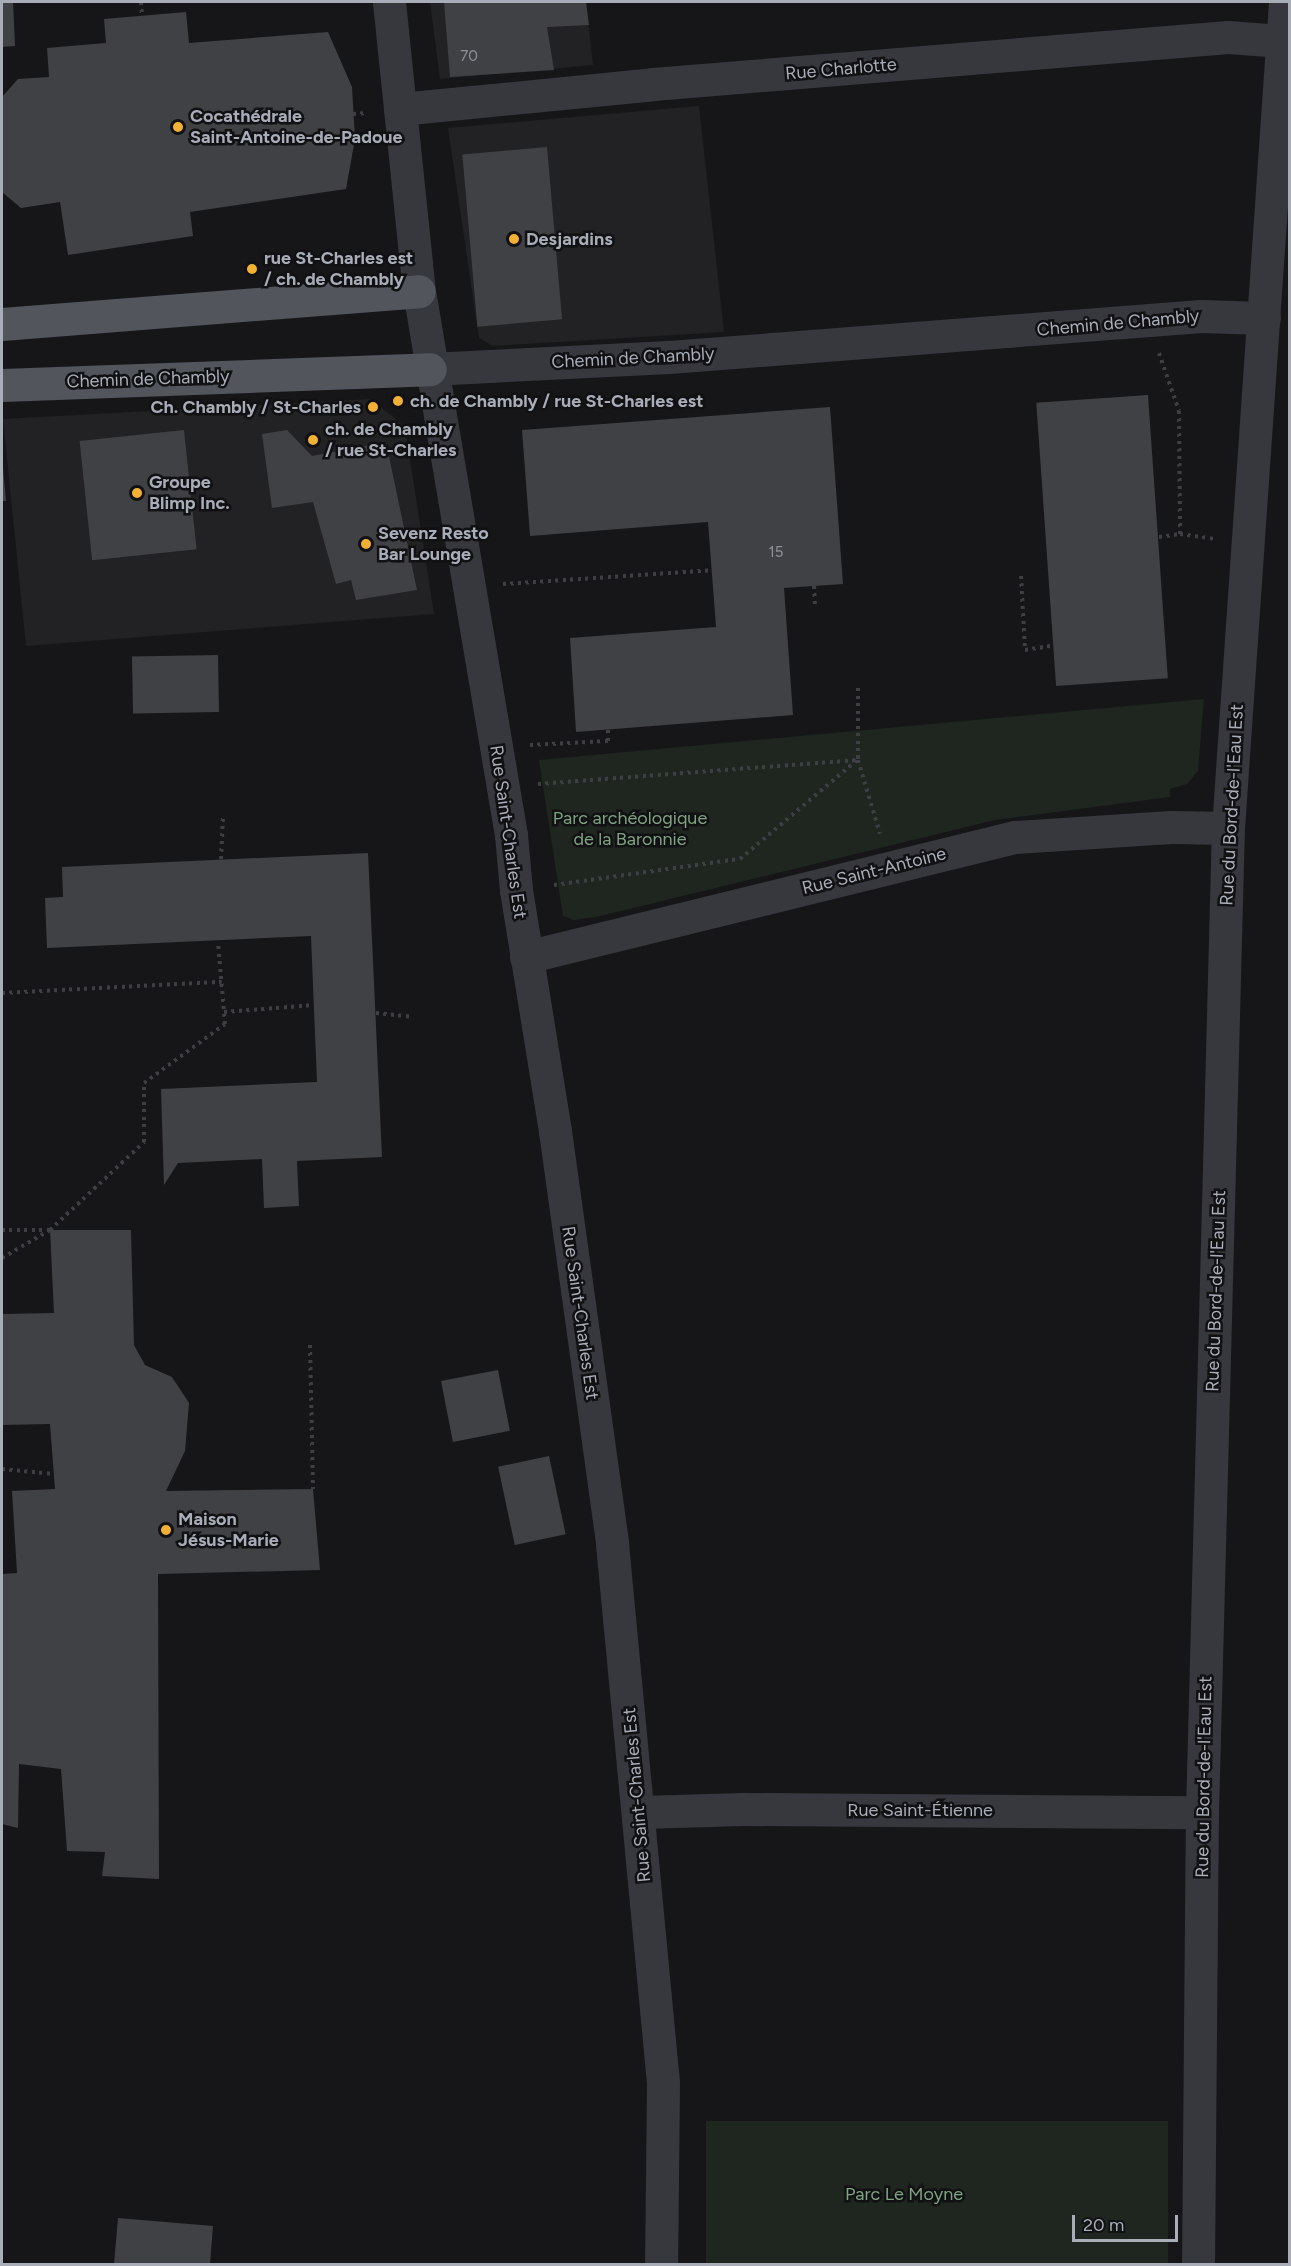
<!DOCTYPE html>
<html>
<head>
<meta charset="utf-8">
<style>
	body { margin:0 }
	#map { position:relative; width:1291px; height:2266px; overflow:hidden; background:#161618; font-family:Figtree,sans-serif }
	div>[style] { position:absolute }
	.built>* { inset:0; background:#222225 }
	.green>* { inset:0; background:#1e261f; transform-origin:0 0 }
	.building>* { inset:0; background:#404145; transform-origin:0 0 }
	.path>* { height:4px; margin-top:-2px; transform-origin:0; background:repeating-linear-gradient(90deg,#3d3f44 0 3px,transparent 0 7.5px) }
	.minor>* { height:33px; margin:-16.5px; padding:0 16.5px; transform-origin:16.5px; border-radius:16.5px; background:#37383d }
	.major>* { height:33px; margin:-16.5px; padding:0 16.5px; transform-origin:16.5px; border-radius:16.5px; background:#53555c }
	.dots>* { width:16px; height:16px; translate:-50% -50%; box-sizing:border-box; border:3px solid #111113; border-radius:50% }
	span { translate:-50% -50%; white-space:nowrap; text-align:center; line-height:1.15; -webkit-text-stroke:5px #111113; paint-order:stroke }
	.number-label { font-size:15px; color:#8e929b }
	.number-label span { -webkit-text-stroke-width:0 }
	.street-label { font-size:18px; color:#a8adb8 }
	.poi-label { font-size:18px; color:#a8adb8; font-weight:700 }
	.left { translate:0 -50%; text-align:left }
	.right { translate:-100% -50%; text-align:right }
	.park-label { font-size:18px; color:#7fa381 }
	.frame { position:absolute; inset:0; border:3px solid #a8adb8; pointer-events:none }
	.scale { position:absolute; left:1072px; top:2215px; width:106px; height:27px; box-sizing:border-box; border:3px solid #a8adb8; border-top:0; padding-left:8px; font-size:18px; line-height:21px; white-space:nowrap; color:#a8adb8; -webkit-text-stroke:4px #111113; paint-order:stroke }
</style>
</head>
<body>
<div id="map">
	<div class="built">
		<i style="clip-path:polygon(430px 2px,586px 2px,593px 65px,440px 79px)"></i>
		<i style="clip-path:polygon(699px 106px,724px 332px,493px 346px,479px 338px,448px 128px)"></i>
		<i style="clip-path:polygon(371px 399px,405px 427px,434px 614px,26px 646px,3px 419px)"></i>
	</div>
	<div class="green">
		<i style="clip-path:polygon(1204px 699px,1198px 771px,1187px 784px,1170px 789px,1170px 797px,995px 820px,596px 917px,574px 920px,563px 916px,539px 760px)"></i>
		<i style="left:706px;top:2121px;width:462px;height:143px"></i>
	</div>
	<div class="building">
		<i style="clip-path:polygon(2px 2px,13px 2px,15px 46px,2px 47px)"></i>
		<i style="clip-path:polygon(444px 2px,586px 2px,589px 25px,547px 27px,554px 70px,450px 77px)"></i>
		<i style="clip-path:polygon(186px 12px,189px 43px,328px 32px,352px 87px,355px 139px,346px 189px,190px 212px,193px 236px,68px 255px,60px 202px,21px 208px,2px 192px,2px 97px,18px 79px,49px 77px,47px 48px,106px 43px,104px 19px)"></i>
		<i style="left:547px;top:147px;width:173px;height:85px;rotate:85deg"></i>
		<i style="left:1148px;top:395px;width:284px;height:112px;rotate:86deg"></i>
		<i style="clip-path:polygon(830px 407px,843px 584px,784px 588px,793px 715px,576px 732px,570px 638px,716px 627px,708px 522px,530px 536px,522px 430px)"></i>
		<i style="left:184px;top:430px;width:120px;height:105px;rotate:84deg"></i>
		<i style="clip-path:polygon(287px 430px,312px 456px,386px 442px,417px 590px,356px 600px,351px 580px,336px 584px,313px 502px,272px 508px,262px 434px)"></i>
		<i style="clip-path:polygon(2px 456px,6px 501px,2px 501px)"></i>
		<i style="left:218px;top:655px;width:57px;height:86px;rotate:89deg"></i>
		<i style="clip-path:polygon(368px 853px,382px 1157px,297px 1161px,299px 1206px,264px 1208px,262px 1159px,178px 1163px,164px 1185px,161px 1089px,317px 1082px,311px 936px,47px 948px,45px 898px,63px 897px,62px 867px)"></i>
		<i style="clip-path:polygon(50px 1230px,131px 1230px,134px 1345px,145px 1365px,172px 1377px,189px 1403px,185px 1451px,166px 1491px,313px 1489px,320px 1570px,158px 1574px,159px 1879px,102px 1876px,105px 1852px,67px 1851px,61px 1769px,19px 1764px,18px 1828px,2px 1824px,2px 1574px,17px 1573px,12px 1491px,55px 1489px,50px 1424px,2px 1425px,2px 1314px,54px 1313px)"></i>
		<i style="left:498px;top:1370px;width:62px;height:58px;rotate:79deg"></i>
		<i style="left:549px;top:1456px;width:80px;height:52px;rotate:78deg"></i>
		<i style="clip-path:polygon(118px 2218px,213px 2226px,210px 2264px,114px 2264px)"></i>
	</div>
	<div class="path">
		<i style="left:141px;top:2px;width:14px;rotate:86deg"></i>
		<i style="left:353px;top:114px;width:14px;rotate:-4deg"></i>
		<i style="left:1159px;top:353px;width:61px;rotate:71deg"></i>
		<i style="left:1179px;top:411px;width:123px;rotate:89.5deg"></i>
		<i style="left:1159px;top:537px;width:21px;rotate:-8deg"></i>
		<i style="left:1180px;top:534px;width:35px;rotate:8deg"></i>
		<i style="left:1021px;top:576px;width:74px;rotate:86.9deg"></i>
		<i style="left:1025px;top:650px;width:30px;rotate:-9deg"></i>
		<i style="left:503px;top:584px;width:209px;rotate:-3.8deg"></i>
		<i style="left:814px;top:586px;width:22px;rotate:87deg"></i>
		<i style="left:858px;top:688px;width:72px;rotate:90deg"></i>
		<i style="left:858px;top:760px;width:77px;rotate:73.4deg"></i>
		<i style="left:530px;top:745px;width:78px;rotate:-2.9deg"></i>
		<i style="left:608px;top:741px;width:12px;rotate:-90deg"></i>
		<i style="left:538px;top:784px;width:321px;rotate:-4.3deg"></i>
		<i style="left:221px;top:859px;width:42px;rotate:-87.3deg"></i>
		<i style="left:554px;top:885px;width:188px;rotate:-8deg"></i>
		<i style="left:740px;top:859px;width:153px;rotate:-40.2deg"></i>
		<i style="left:2px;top:993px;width:220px;rotate:-2.9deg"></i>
		<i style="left:224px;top:1012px;width:90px;rotate:-4.4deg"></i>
		<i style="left:376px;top:1013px;width:36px;rotate:6deg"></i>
		<i style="left:2px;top:1230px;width:48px"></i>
		<i style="left:2px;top:1258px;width:56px;rotate:-30.3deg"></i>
		<i style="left:50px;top:1230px;width:129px;rotate:-43.1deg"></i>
		<i style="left:144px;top:1142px;width:59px;rotate:-90deg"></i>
		<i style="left:144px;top:1083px;width:100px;rotate:-36.1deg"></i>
		<i style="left:225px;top:1024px;width:82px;rotate:-94.9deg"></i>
		<i style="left:310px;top:1345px;width:144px;rotate:88.8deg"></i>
		<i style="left:2px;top:1469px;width:52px;rotate:5.5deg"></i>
	</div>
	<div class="minor">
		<i style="left:389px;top:2px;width:291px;rotate:84.1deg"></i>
		<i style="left:419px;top:291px;width:552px;rotate:80.4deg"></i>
		<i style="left:511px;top:835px;width:55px;rotate:84.8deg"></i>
		<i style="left:516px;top:890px;width:244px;rotate:80.8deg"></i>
		<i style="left:555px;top:1131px;width:417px;rotate:82.1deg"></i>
		<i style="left:612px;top:1544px;width:541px;rotate:84.59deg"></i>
		<i style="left:663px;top:2083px;width:181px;rotate:90.6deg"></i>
		<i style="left:400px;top:109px;width:254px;rotate:-5.6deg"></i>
		<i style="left:653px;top:84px;width:577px;rotate:-4.67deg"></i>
		<i style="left:1228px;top:37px;width:55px;rotate:4.2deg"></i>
		<i style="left:430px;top:369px;width:239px;rotate:-2.9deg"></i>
		<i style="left:669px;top:357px;width:534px;rotate:-4.41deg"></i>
		<i style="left:1201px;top:316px;width:63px;rotate:1.8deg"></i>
		<i style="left:526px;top:957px;width:504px;rotate:-13.79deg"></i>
		<i style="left:1015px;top:837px;width:156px;rotate:-3.7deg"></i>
		<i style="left:1171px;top:827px;width:57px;rotate:1deg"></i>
		<i style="left:639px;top:1812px;width:105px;rotate:-1.6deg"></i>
		<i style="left:744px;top:1809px;width:458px;rotate:0.4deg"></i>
		<i style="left:1198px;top:2264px;width:452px;rotate:-89.5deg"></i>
		<i style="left:1202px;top:1812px;width:984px;rotate:-88.49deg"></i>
		<i style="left:1228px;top:828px;width:828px;rotate:-86.05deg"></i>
	</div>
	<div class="major">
		<i style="left:2px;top:324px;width:418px;rotate:-4.5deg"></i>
		<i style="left:2px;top:385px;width:428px;rotate:-2.1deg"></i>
	</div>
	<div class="dots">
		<i style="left:178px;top:127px;background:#f2b134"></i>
		<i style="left:514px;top:239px;background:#f2b134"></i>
		<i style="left:252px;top:269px;background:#f2b134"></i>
		<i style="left:398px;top:401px;background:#f2b134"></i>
		<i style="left:373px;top:407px;background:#f2b134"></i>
		<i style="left:313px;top:440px;background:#f2b134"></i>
		<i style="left:137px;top:493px;background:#f2b134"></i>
		<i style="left:366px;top:544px;background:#f2b134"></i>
		<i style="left:166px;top:1530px;background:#f2b134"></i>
	</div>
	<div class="number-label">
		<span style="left:469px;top:57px">70</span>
		<span style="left:776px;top:553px">15</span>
	</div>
	<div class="street-label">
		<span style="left:841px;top:69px;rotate:-5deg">Rue Charlotte</span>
		<span style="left:1118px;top:323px;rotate:-5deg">Chemin de Chambly</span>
		<span style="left:633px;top:358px;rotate:-3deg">Chemin de Chambly</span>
		<span style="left:148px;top:379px;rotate:-2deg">Chemin de Chambly</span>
		<span style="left:1232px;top:805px;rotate:-87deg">Rue du Bord-de-l'Eau Est</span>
		<span style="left:508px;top:832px;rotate:82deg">Rue Saint-Charles Est</span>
		<span style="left:874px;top:871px;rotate:-14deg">Rue Saint-Antoine</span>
		<span style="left:1216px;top:1291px;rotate:-88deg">Rue du Bord-de-l'Eau Est</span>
		<span style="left:580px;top:1313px;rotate:82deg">Rue Saint-Charles Est</span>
		<span style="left:1204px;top:1777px;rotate:-89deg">Rue du Bord-de-l'Eau Est</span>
		<span style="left:637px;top:1795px;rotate:-95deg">Rue Saint-Charles Est</span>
		<span style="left:920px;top:1810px">Rue Saint-Étienne</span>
	</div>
	<div class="poi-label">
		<span class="left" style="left:190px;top:127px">Cocathédrale<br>Saint-Antoine-de-Padoue</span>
		<span class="left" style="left:526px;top:239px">Desjardins</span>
		<span class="left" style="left:264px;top:269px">rue St-Charles est<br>/ ch. de Chambly</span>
		<span class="left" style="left:410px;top:401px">ch. de Chambly / rue St-Charles est</span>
		<span class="right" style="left:361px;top:407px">Ch. Chambly / St-Charles</span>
		<span class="left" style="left:325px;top:440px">ch. de Chambly<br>/ rue St-Charles</span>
		<span class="left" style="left:149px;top:493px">Groupe<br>Blimp Inc.</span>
		<span class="left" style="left:378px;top:544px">Sevenz Resto<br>Bar Lounge</span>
		<span class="left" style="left:178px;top:1530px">Maison<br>Jésus-Marie</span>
	</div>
	<div class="park-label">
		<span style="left:630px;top:829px">Parc archéologique<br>de la Baronnie</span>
		<span style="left:904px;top:2194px">Parc Le Moyne</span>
	</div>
	<div class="frame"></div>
	<div class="scale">20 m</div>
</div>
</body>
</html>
